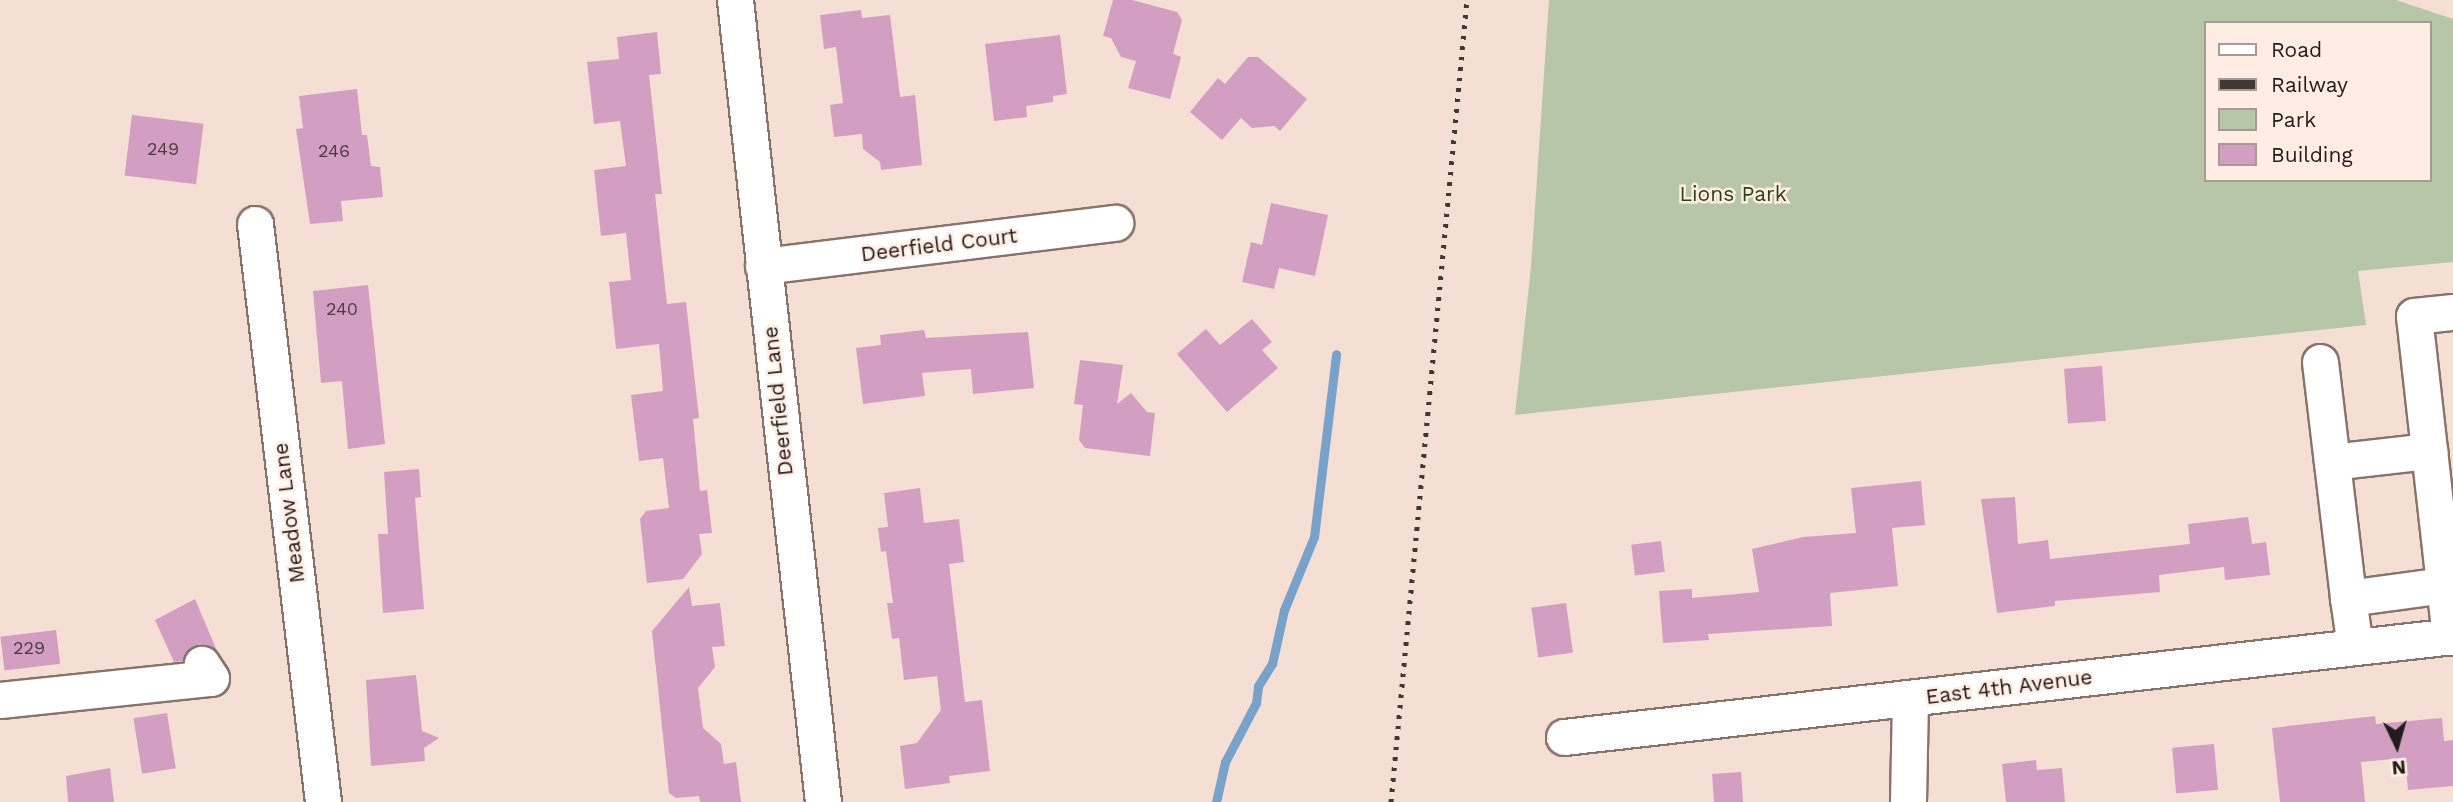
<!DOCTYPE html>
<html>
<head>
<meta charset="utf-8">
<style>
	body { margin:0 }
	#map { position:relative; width:2453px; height:802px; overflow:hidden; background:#f5dfd5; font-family:"Work Sans",sans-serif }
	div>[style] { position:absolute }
	.green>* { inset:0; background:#b6c6a7 }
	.stream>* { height:9px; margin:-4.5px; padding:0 4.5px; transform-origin:4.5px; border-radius:4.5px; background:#79a2cb }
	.building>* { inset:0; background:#d29fc2; transform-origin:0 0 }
	.roads { filter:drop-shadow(2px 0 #87736b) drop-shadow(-2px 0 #87736b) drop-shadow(0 2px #87736b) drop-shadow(0 -2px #87736b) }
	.minor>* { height:35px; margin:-17.5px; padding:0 17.5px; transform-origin:17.5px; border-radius:17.5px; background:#fff }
	.rail>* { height:5px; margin-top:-2.5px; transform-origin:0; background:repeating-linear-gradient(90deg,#413733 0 3.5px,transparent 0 10.5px) }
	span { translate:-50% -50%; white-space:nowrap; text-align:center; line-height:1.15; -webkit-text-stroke:5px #ffede5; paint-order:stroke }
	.number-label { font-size:18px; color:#4f3c42 }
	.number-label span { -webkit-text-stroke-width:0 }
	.park-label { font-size:21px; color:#2c430b }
	.street-label { font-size:21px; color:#231b18 }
	.legend { position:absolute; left:2204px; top:21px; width:228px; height:161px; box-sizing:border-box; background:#ffede5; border:2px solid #a79993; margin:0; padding:9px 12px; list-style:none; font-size:21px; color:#231b18 }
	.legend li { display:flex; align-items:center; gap:14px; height:35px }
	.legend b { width:35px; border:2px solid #a79993 }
	.north { position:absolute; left:2362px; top:711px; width:70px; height:70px; -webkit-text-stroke:5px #ffede5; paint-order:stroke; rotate:175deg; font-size:19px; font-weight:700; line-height:28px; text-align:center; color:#231b18 }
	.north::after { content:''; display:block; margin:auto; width:24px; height:32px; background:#231b18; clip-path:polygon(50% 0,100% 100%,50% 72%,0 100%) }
</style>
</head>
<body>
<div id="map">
	<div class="green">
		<i style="clip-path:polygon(evenodd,1549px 0,2396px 0,2453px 19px,2453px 262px,2358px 271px,2366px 325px,1515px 415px,1531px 267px,1549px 0,2206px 23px,2430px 23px,2430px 180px,2206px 180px,2206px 23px)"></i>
	</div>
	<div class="stream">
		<i style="left:1216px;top:802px;width:41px;rotate:-77.3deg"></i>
		<i style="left:1225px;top:762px;width:67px;rotate:-62.3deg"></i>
		<i style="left:1256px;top:703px;width:17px;rotate:-83deg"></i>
		<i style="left:1258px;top:686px;width:26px;rotate:-58deg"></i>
		<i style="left:1272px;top:664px;width:55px;rotate:-77.5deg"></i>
		<i style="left:1284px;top:610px;width:79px;rotate:-67.7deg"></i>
		<i style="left:1314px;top:537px;width:184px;rotate:-83.1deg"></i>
	</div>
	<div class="building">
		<i style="clip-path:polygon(1113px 0,1132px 0,1177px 12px,1182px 20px,1173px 54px,1181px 57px,1170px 99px,1128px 88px,1136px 61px,1121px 57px,1111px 38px,1103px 36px)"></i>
		<i style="clip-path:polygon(861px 10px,862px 18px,890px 15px,900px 97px,915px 95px,922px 165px,881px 170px,880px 162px,863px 149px,862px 134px,834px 137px,830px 105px,843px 103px,836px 47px,824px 49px,820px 15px)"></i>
		<i style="clip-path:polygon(657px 32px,661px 74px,649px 75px,662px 194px,655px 194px,667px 304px,686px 302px,699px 418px,693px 419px,700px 491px,707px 490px,712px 533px,699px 534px,702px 554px,683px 579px,647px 583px,640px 519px,646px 511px,669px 508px,663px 458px,639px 461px,631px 395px,663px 391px,659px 344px,616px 349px,609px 282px,631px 280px,626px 233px,601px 236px,594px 170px,626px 166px,620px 121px,594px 124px,587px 62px,619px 59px,617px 37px)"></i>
		<i style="clip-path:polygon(1060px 35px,1067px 94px,1053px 96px,1053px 102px,1026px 106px,1027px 117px,994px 121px,985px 44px)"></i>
		<i style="clip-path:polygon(1248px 57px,1258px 57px,1307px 99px,1280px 131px,1274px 126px,1252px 128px,1241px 118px,1222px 140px,1190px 112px,1218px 78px,1225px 84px)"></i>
		<i style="clip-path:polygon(357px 89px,362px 135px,367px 135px,371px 166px,380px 167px,383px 197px,341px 201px,343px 221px,310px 224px,296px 129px,303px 128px,299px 96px)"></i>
		<i style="left:132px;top:115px;width:72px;height:61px;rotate:7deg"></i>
		<i style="clip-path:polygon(1271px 203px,1328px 215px,1315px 276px,1279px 268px,1274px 289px,1242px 282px,1251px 242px,1262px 245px)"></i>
		<i style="clip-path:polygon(368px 285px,385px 444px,348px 449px,342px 381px,321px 383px,313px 291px)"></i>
		<i style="clip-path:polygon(1252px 319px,1272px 342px,1262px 350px,1278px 368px,1227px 412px,1177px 354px,1206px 329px,1220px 345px)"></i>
		<i style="clip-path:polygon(924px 330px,926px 338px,1028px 332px,1034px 388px,973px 394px,971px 369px,922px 373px,925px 396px,863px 404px,856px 348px,881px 345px,880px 335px)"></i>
		<i style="clip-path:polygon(1080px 360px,1123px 365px,1117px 404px,1131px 393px,1147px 412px,1155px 413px,1150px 456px,1085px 448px,1079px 440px,1083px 405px,1074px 404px)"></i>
		<i style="left:2102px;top:366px;width:55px;height:38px;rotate:86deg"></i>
		<i style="clip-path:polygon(419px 469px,421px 497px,415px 498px,424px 609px,383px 613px,378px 534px,388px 534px,384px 472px)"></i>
		<i style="clip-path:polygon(1921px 481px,1925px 525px,1892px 528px,1898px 586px,1830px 593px,1832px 626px,1708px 634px,1709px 640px,1663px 643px,1659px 591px,1692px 589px,1692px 598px,1759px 592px,1752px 549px,1803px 537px,1856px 533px,1851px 488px)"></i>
		<i style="clip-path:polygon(920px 488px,924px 523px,959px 519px,964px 562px,949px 564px,965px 702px,982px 700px,990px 771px,949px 776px,950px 783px,905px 789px,900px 746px,917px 743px,941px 710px,937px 676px,904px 680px,899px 638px,892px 639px,887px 603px,893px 603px,886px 551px,881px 552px,878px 528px,888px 527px,884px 493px)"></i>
		<i style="clip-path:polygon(2015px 497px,2018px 544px,2048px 540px,2050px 559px,2190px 544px,2188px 524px,2248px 517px,2252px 544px,2266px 542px,2270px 575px,2225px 580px,2224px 567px,2159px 575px,2160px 592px,2055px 601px,2055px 606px,1997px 613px,1981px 499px)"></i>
		<i style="left:1661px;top:541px;width:31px;height:30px;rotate:83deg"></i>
		<i style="clip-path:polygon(689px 587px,692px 606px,720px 603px,725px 646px,712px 647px,715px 667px,698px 688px,703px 728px,721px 744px,724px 764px,736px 762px,741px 802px,700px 802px,699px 796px,676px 798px,669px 793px,652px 631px)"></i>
		<i style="clip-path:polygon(195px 599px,217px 651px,200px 644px,191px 648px,183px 661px,174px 662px,155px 620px)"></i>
		<i style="left:1566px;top:603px;width:50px;height:35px;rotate:82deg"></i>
		<i style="left:56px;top:630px;width:34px;height:56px;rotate:83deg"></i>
		<i style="clip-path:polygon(416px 675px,422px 731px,439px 738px,424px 748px,425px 761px,371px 766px,366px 680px)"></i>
		<i style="left:167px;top:713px;width:56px;height:34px;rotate:81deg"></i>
		<i style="clip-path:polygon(2375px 716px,2376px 724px,2442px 718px,2444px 741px,2453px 740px,2453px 786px,2408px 790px,2405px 758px,2361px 762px,2365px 802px,2280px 802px,2272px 728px)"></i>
		<i style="left:2214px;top:744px;width:46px;height:42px;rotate:85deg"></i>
		<i style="clip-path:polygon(2036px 760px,2037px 770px,2062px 768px,2065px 802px,2006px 802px,2002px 764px)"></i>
		<i style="clip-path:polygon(110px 768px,114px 802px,68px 802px,66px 776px)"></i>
		<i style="left:1741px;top:772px;width:30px;height:29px;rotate:86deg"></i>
	</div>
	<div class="roads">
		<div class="minor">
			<i style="left:735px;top:0;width:807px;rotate:83.74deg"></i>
			<i style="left:255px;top:224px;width:582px;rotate:83.29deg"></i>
			<i style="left:763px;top:266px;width:355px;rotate:-7deg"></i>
			<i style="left:2320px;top:362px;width:238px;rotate:83.2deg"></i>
			<i style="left:2332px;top:462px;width:98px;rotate:-6.5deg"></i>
			<i style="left:2450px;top:637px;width:323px;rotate:-96.4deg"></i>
			<i style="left:2414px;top:316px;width:39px;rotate:-6deg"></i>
			<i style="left:2355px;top:647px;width:49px;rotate:-98.1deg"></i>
			<i style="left:2348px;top:598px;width:97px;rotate:-7.7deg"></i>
			<i style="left:0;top:700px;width:212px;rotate:-6deg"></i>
			<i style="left:211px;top:678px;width:17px;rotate:-123deg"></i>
			<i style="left:1564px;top:737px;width:895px;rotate:-6.48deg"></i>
			<i style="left:1908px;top:802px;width:103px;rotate:-88.9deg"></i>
		</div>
	</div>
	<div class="rail">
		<i style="left:1391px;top:802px;width:806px;rotate:-84.59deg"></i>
	</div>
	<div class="number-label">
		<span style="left:163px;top:149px">249</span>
		<span style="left:334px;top:151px">246</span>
		<span style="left:342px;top:309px">240</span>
		<span style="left:29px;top:648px">229</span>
	</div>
	<div class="park-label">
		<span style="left:1733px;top:194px">Lions Park</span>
	</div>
	<div class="street-label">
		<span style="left:939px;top:245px;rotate:-7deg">Deerfield Court</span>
		<span style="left:778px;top:401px;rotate:-96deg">Deerfield Lane</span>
		<span style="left:289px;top:513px;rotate:-97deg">Meadow Lane</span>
		<span style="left:2009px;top:687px;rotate:-7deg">East 4th Avenue</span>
	</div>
	<ul class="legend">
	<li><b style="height:9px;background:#fff"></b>Road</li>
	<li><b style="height:9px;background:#413733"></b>Railway</li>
	<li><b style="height:19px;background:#b6c6a7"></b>Park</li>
	<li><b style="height:19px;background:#d29fc2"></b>Building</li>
	</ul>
	<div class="north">N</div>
</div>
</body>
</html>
